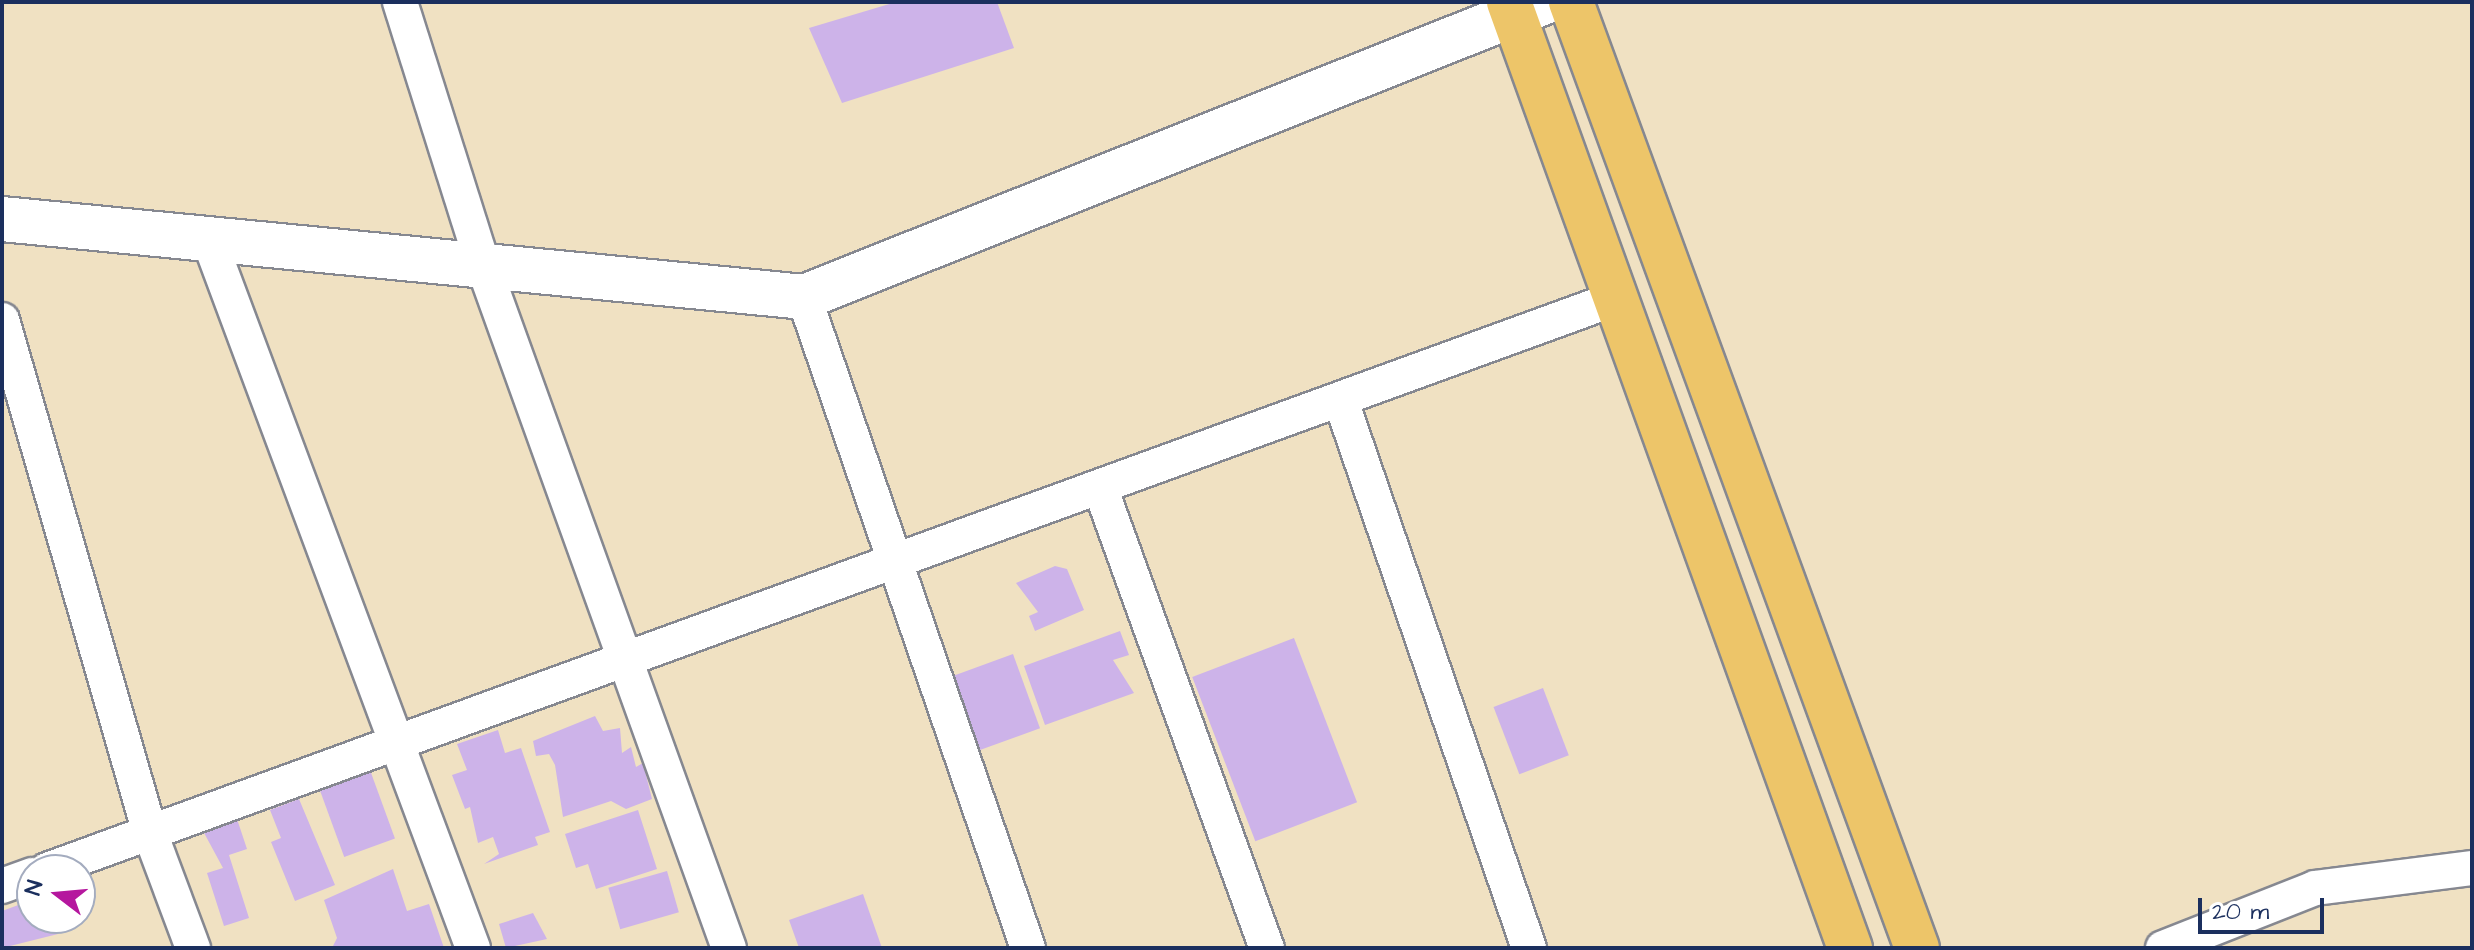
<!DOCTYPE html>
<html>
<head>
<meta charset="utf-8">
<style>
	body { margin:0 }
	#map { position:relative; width:2474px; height:950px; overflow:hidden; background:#f0e1c2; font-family:"Architects Daughter",sans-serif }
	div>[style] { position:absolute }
	.building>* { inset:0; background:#cdb3e9; transform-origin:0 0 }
	.roads { filter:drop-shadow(2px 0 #868890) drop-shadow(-2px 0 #868890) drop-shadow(0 2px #868890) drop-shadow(0 -2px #868890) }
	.minor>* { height:34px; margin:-17px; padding:0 17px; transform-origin:17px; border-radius:17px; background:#fff }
	.tertiary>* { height:44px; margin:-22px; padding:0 22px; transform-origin:22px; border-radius:22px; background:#fff }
	.primary>* { height:44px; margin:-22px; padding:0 22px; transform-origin:22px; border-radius:22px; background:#edc569 }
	span { translate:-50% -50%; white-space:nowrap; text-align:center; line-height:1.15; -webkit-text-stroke:6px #fff; paint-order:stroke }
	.frame { position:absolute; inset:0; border:4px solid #1b2f5e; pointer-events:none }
	.north { position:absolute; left:16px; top:854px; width:80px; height:80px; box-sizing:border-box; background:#fff; border:2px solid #a4acbf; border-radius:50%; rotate:286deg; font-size:22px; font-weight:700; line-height:32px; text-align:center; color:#1b2f5e }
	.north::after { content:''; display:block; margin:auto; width:28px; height:36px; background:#b5179e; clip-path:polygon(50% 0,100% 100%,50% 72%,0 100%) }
	.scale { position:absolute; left:2198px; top:898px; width:126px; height:36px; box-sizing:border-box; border:4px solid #1b2f5e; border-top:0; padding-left:10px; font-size:24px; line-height:28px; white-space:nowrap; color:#1b2f5e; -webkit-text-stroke:6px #fff; paint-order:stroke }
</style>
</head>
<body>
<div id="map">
	<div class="building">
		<i style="clip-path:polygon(896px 2px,997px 2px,1014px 48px,842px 103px,809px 28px)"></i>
		<i style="clip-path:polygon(1055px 566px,1067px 569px,1084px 610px,1035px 631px,1029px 616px,1038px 612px,1016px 583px)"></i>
		<i style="clip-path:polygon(1120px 631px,1129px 655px,1113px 660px,1134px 693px,1045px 725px,1024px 666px)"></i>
		<i style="left:1294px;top:638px;width:176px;height:109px;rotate:69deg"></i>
		<i style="left:1013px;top:654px;width:79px;height:72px;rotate:70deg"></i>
		<i style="left:1543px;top:688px;width:72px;height:53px;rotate:69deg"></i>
		<i style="clip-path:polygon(595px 716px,603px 731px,620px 728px,622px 753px,631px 747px,636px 767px,643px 763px,652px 799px,626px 809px,611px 801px,563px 817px,555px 765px,549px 754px,536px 756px,533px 741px)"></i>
		<i style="clip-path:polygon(498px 730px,505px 753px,521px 748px,550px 832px,535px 837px,538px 845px,484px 864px,499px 854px,493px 837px,478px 843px,470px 807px,465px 809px,452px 775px,467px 770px,457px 744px)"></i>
		<i style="left:370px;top:770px;width:73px;height:54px;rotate:70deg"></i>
		<i style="clip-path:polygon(299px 799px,335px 885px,295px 901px,271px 842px,281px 838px,270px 810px)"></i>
		<i style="clip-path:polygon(638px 810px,657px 869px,596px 889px,588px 864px,576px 868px,565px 834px)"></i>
		<i style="clip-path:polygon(237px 819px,247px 849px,229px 855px,249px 918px,224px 926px,207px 873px,223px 868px,203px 831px)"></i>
		<i style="clip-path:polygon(393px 869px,407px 911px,429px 904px,444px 948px,332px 948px,337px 938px,324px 900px)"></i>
		<i style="left:667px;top:871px;width:43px;height:61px;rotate:74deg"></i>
		<i style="clip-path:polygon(863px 894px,882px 948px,799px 948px,789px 920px)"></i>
		<i style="clip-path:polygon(32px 900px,32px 918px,53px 918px,58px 934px,2px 948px,2px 911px)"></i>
		<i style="clip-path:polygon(533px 913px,547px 939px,506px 948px,499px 924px)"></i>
	</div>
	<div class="roads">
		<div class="minor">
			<i style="left:400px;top:2px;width:273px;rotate:72.5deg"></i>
			<i style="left:482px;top:262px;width:729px;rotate:70.2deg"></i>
			<i style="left:208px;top:237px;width:759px;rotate:69.56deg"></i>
			<i style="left:804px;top:297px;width:688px;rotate:71.01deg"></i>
			<i style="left:2px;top:320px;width:534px;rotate:73.91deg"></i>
			<i style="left:150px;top:833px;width:123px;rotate:69.5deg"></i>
			<i style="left:1342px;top:404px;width:575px;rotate:71.03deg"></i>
			<i style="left:1101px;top:490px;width:487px;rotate:70.1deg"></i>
			<i style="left:47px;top:870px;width:1671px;rotate:-20.02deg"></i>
			<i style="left:2px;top:886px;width:32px;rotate:-20deg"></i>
			<i style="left:2163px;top:948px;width:163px;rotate:-21.5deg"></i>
			<i style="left:2315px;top:888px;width:158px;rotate:-7.3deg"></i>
		</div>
		<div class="tertiary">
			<i style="left:2px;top:219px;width:806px;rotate:5.55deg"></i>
			<i style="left:804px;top:297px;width:798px;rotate:-21.71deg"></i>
		</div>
		<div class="primary">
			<i style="left:1509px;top:2px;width:1006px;rotate:70.18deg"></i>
			<i style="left:1571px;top:2px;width:1007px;rotate:69.91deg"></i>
		</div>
	</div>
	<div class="frame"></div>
	<div class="north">N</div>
	<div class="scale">20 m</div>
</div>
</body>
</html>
